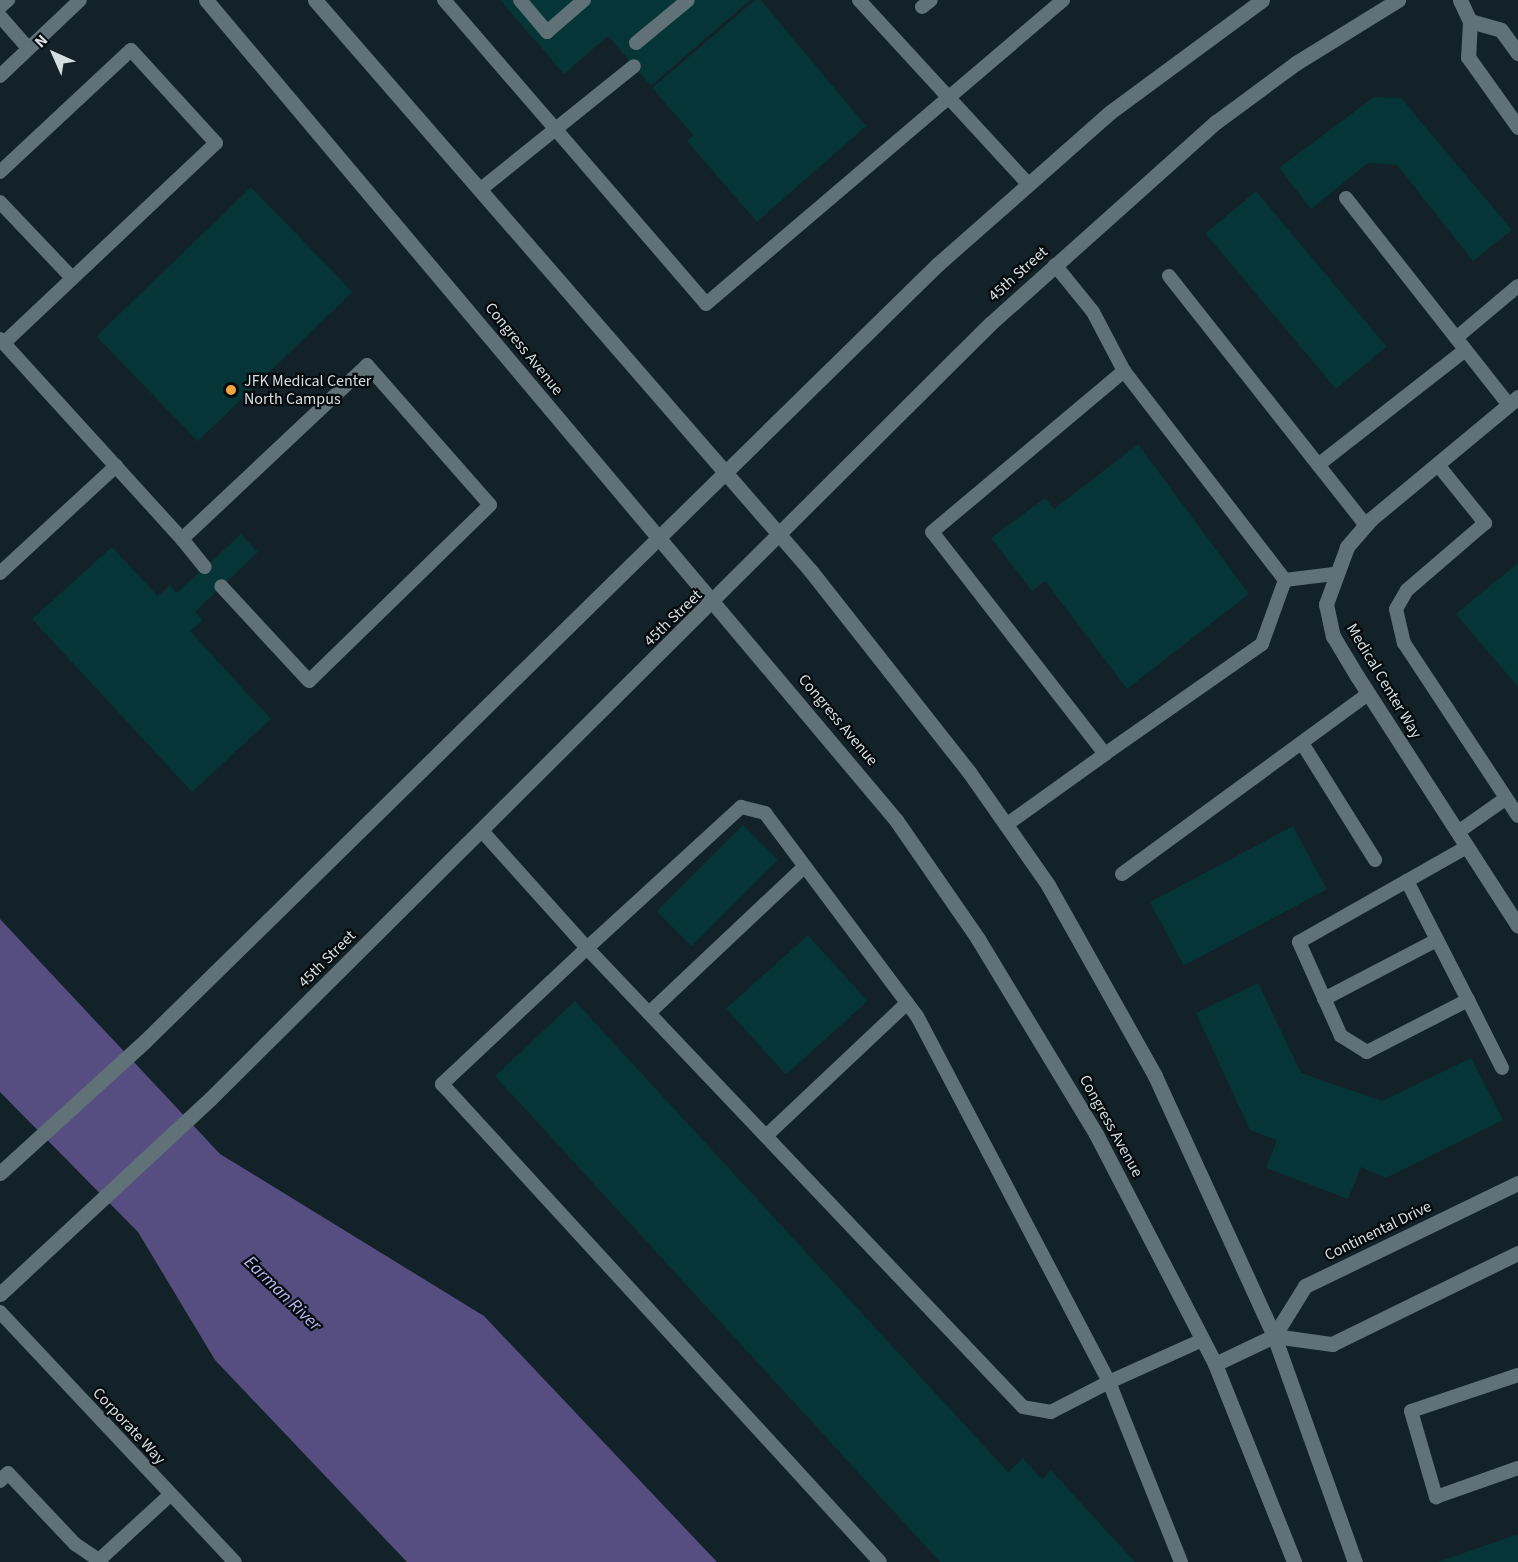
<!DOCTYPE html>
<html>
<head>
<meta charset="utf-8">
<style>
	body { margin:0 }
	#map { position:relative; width:1518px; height:1562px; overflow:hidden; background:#132128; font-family:"Source Sans 3",sans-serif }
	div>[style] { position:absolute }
	.water>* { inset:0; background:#564e80 }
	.building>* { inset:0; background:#053536; transform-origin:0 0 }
	.service>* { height:14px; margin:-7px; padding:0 7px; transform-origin:7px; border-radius:7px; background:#607178 }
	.minor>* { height:15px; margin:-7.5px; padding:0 7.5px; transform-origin:7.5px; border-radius:7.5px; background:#607178 }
	.tertiary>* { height:15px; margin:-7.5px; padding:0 7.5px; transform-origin:7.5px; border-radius:7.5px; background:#607178 }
	.secondary>* { height:15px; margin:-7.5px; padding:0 7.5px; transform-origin:7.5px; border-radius:7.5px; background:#607178 }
	.dots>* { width:16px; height:16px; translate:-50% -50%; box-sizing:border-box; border:3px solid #050a0d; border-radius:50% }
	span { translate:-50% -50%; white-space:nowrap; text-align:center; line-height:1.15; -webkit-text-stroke:4.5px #050a0d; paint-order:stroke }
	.street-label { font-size:16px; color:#d5dfe3 }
	.poi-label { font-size:16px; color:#d5dfe3 }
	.left { translate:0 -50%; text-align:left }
	.water-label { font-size:18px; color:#beb6f4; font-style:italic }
	.north { position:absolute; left:24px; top:24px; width:60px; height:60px; -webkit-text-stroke:4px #050a0d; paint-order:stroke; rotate:315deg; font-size:16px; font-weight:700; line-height:24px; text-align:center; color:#d5dfe3 }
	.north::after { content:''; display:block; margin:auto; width:21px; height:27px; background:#d5dfe3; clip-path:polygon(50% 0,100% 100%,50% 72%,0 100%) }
</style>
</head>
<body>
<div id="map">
	<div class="water">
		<i style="clip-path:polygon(0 919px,220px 1154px,484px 1316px,717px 1562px,407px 1562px,215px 1360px,138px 1232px,0 1092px)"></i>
	</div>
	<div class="building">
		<i style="clip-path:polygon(500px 0,750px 0,651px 86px,608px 36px,564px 74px)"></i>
		<i style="clip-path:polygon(755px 0,761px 0,866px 126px,757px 222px,687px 141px,693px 135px,652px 88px)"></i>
		<i style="clip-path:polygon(1374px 97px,1401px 98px,1512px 230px,1473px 261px,1397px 165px,1368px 163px,1311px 209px,1279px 168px)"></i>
		<i style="left:251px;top:187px;width:146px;height:215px;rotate:46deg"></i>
		<i style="left:1256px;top:191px;width:203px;height:66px;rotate:50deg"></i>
		<i style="clip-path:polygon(1138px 444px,1249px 594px,1127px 689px,1045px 581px,1032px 591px,991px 538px,1045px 498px,1054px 509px)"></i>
		<i style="clip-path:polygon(241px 534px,258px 552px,195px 612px,203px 620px,190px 631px,271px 719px,192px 792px,32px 619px,112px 547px,158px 596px,170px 585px,177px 593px)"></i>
		<i style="clip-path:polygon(1518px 563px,1518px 687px,1456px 614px)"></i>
		<i style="left:743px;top:825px;width:49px;height:122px;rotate:45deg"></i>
		<i style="left:1293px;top:826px;width:72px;height:162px;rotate:62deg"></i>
		<i style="left:808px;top:935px;width:89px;height:110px;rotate:48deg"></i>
		<i style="clip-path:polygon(1258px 983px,1301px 1073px,1382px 1101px,1471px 1058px,1503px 1120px,1386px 1178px,1361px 1167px,1348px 1199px,1266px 1168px,1277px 1140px,1250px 1130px,1196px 1013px)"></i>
		<i style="clip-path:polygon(575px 1001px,1008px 1472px,1023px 1458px,1042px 1479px,1051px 1470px,1135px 1562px,940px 1562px,495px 1076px)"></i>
		<i style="clip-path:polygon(1518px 1534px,1518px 1562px,1438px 1562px)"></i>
	</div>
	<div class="service">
		<i style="left:444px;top:0;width:401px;rotate:49.2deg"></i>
		<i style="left:706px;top:304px;width:469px;rotate:-40.4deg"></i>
		<i style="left:520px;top:0;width:42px;rotate:49.8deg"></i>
		<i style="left:547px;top:32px;width:49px;rotate:-40.9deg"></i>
		<i style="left:859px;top:0;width:250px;rotate:47.4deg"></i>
		<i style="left:0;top:7px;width:11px;rotate:-41deg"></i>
		<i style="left:922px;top:7px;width:11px;rotate:-38deg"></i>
		<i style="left:0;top:16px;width:43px;rotate:48.8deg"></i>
		<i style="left:636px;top:43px;width:67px;rotate:-39.6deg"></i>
		<i style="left:0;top:76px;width:110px;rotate:-43.5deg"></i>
		<i style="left:0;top:172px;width:179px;rotate:-43deg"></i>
		<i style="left:131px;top:50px;width:126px;rotate:47.6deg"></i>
		<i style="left:216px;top:143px;width:291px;rotate:136.7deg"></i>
		<i style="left:481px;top:189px;width:196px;rotate:-38.8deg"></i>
		<i style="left:1346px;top:198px;width:263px;rotate:51.8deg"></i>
		<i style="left:0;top:202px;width:105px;rotate:46.5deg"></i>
		<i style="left:1055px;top:265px;width:60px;rotate:51deg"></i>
		<i style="left:1093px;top:312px;width:67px;rotate:62.3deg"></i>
		<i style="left:1124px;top:371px;width:264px;rotate:52.4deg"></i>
		<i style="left:1285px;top:580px;width:68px;rotate:109.8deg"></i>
		<i style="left:1262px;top:644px;width:192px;rotate:145deg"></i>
		<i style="left:1169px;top:276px;width:318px;rotate:51.7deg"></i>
		<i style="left:1456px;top:338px;width:81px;rotate:-40deg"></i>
		<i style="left:0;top:339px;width:270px;rotate:47.7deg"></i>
		<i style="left:182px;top:539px;width:254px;rotate:-43.2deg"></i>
		<i style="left:367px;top:365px;width:186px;rotate:48.7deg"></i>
		<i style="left:490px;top:505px;width:252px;rotate:135.8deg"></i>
		<i style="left:309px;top:681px;width:129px;rotate:-132.8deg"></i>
		<i style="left:1318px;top:465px;width:187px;rotate:-38deg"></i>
		<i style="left:1438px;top:465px;width:75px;rotate:51deg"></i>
		<i style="left:1485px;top:523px;width:103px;rotate:139.3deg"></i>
		<i style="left:1407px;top:590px;width:22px;rotate:120deg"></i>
		<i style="left:1396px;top:609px;width:35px;rotate:77deg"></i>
		<i style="left:1404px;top:643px;width:207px;rotate:56.6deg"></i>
		<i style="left:182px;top:539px;width:36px;rotate:51deg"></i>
		<i style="left:0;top:573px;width:158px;rotate:-42.7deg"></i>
		<i style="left:1285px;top:580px;width:49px;rotate:-7deg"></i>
		<i style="left:1302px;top:743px;width:138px;rotate:58deg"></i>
		<i style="left:741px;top:807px;width:25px;rotate:14deg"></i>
		<i style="left:765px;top:813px;width:254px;rotate:53.2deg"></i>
		<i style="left:917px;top:1016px;width:413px;rotate:62.3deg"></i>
		<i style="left:1109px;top:1382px;width:65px;rotate:152.7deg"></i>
		<i style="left:1051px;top:1412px;width:28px;rotate:-170deg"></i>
		<i style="left:1023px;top:1407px;width:633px;rotate:-133.53deg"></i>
		<i style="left:587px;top:948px;width:209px;rotate:-42.5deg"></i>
		<i style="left:1006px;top:825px;width:122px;rotate:-35.6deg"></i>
		<i style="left:1105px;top:754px;width:281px;rotate:-127.9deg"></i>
		<i style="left:932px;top:532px;width:251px;rotate:-40deg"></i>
		<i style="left:482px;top:831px;width:157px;rotate:48.1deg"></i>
		<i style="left:587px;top:948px;width:199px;rotate:136.8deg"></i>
		<i style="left:442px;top:1084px;width:648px;rotate:47.5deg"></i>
		<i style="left:1458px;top:832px;width:57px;rotate:-35.1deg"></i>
		<i style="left:1122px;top:874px;width:305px;rotate:-36.2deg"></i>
		<i style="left:1407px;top:881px;width:134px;rotate:62.9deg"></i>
		<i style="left:1468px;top:1000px;width:114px;rotate:152.8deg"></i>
		<i style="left:1367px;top:1052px;width:31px;rotate:-148deg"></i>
		<i style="left:1341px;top:1036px;width:103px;rotate:-114.1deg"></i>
		<i style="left:1299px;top:942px;width:193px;rotate:-29.5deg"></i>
		<i style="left:1324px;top:999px;width:127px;rotate:-27.6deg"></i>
		<i style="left:1468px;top:1000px;width:76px;rotate:63.4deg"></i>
		<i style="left:649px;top:1013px;width:214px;rotate:-43.3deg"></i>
		<i style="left:766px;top:1136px;width:194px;rotate:-43.3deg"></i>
		<i style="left:0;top:1312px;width:343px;rotate:46.8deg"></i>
		<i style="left:1518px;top:1375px;width:113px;rotate:161.4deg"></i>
		<i style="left:1411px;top:1411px;width:90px;rotate:73.8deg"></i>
		<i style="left:1436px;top:1497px;width:87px;rotate:-19.5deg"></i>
		<i style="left:0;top:1481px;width:11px;rotate:-45deg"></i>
		<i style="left:8px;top:1473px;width:98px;rotate:46.7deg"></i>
		<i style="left:75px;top:1544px;width:32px;rotate:34deg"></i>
		<i style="left:97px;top:1562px;width:100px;rotate:-42.6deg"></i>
		<i style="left:1181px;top:1562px;width:194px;rotate:-111.8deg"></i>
		<i style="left:1109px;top:1382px;width:102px;rotate:-24.3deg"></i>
	</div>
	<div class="minor">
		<i style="left:1460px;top:0;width:23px;rotate:65deg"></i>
		<i style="left:1470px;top:21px;width:36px;rotate:93deg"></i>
		<i style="left:1468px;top:57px;width:86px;rotate:54.5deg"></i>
		<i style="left:1470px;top:21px;width:32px;rotate:16deg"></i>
		<i style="left:1501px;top:30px;width:29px;rotate:54deg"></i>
		<i style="left:1518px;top:397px;width:191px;rotate:140.3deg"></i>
		<i style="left:1371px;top:519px;width:37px;rotate:131deg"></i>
		<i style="left:1347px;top:547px;width:61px;rotate:110.2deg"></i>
		<i style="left:1326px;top:604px;width:33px;rotate:78deg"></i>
		<i style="left:1333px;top:636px;width:47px;rotate:59deg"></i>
		<i style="left:1357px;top:676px;width:297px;rotate:57.2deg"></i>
		<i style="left:1274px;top:1336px;width:59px;rotate:7.9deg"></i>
		<i style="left:1332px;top:1344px;width:207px;rotate:-26.1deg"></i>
		<i style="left:1215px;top:1364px;width:65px;rotate:-25.4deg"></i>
		<i style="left:1274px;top:1336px;width:59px;rotate:-58.2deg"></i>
		<i style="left:1305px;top:1286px;width:237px;rotate:-25.8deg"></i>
	</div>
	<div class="tertiary">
		<i style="left:206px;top:0;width:1072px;rotate:49.92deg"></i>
		<i style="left:896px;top:820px;width:145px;rotate:55.4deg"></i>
		<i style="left:978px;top:939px;width:228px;rotate:58.8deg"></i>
		<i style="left:1096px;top:1134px;width:259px;rotate:62.6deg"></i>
		<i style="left:1215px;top:1364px;width:213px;rotate:68.2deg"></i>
		<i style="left:315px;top:0;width:755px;rotate:49.03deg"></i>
		<i style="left:810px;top:570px;width:257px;rotate:51.8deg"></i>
		<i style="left:969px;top:772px;width:138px;rotate:55deg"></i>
		<i style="left:1048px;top:885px;width:219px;rotate:60.7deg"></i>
		<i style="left:1155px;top:1076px;width:286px;rotate:65.4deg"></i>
		<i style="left:1274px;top:1336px;width:240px;rotate:70.3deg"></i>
	</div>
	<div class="secondary">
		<i style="left:0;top:1173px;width:196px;rotate:-42.3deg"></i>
		<i style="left:145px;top:1041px;width:1110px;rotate:-44.42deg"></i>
		<i style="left:938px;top:264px;width:228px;rotate:-41.4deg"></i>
		<i style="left:1109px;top:113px;width:190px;rotate:-36.4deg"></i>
		<i style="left:0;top:1294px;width:287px;rotate:-42.9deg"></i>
		<i style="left:210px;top:1099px;width:1101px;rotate:-44.82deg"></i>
		<i style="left:991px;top:323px;width:302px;rotate:-41.8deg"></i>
		<i style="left:1216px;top:122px;width:99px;rotate:-36.4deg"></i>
		<i style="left:1296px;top:63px;width:120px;rotate:-31.7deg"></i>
	</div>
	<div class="dots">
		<i style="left:231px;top:390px;background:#f1a640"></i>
	</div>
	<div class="street-label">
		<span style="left:1018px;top:274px;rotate:-42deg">45th Street</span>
		<span style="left:524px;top:349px;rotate:51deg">Congress Avenue</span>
		<span style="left:673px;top:618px;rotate:-44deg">45th Street</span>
		<span style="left:1384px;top:681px;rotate:59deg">Medical Center Way</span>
		<span style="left:838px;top:720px;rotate:50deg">Congress Avenue</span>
		<span style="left:327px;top:959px;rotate:-45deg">45th Street</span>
		<span style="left:1111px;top:1126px;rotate:61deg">Congress Avenue</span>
		<span style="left:1378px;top:1231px;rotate:-26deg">Continental Drive</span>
		<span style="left:129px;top:1426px;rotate:47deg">Corporate Way</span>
	</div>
	<div class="poi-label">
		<span class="left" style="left:244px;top:390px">JFK Medical Center<br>North Campus</span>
	</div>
	<div class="water-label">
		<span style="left:282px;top:1294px;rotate:44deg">Earman River</span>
	</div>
	<div class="north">N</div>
</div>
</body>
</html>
